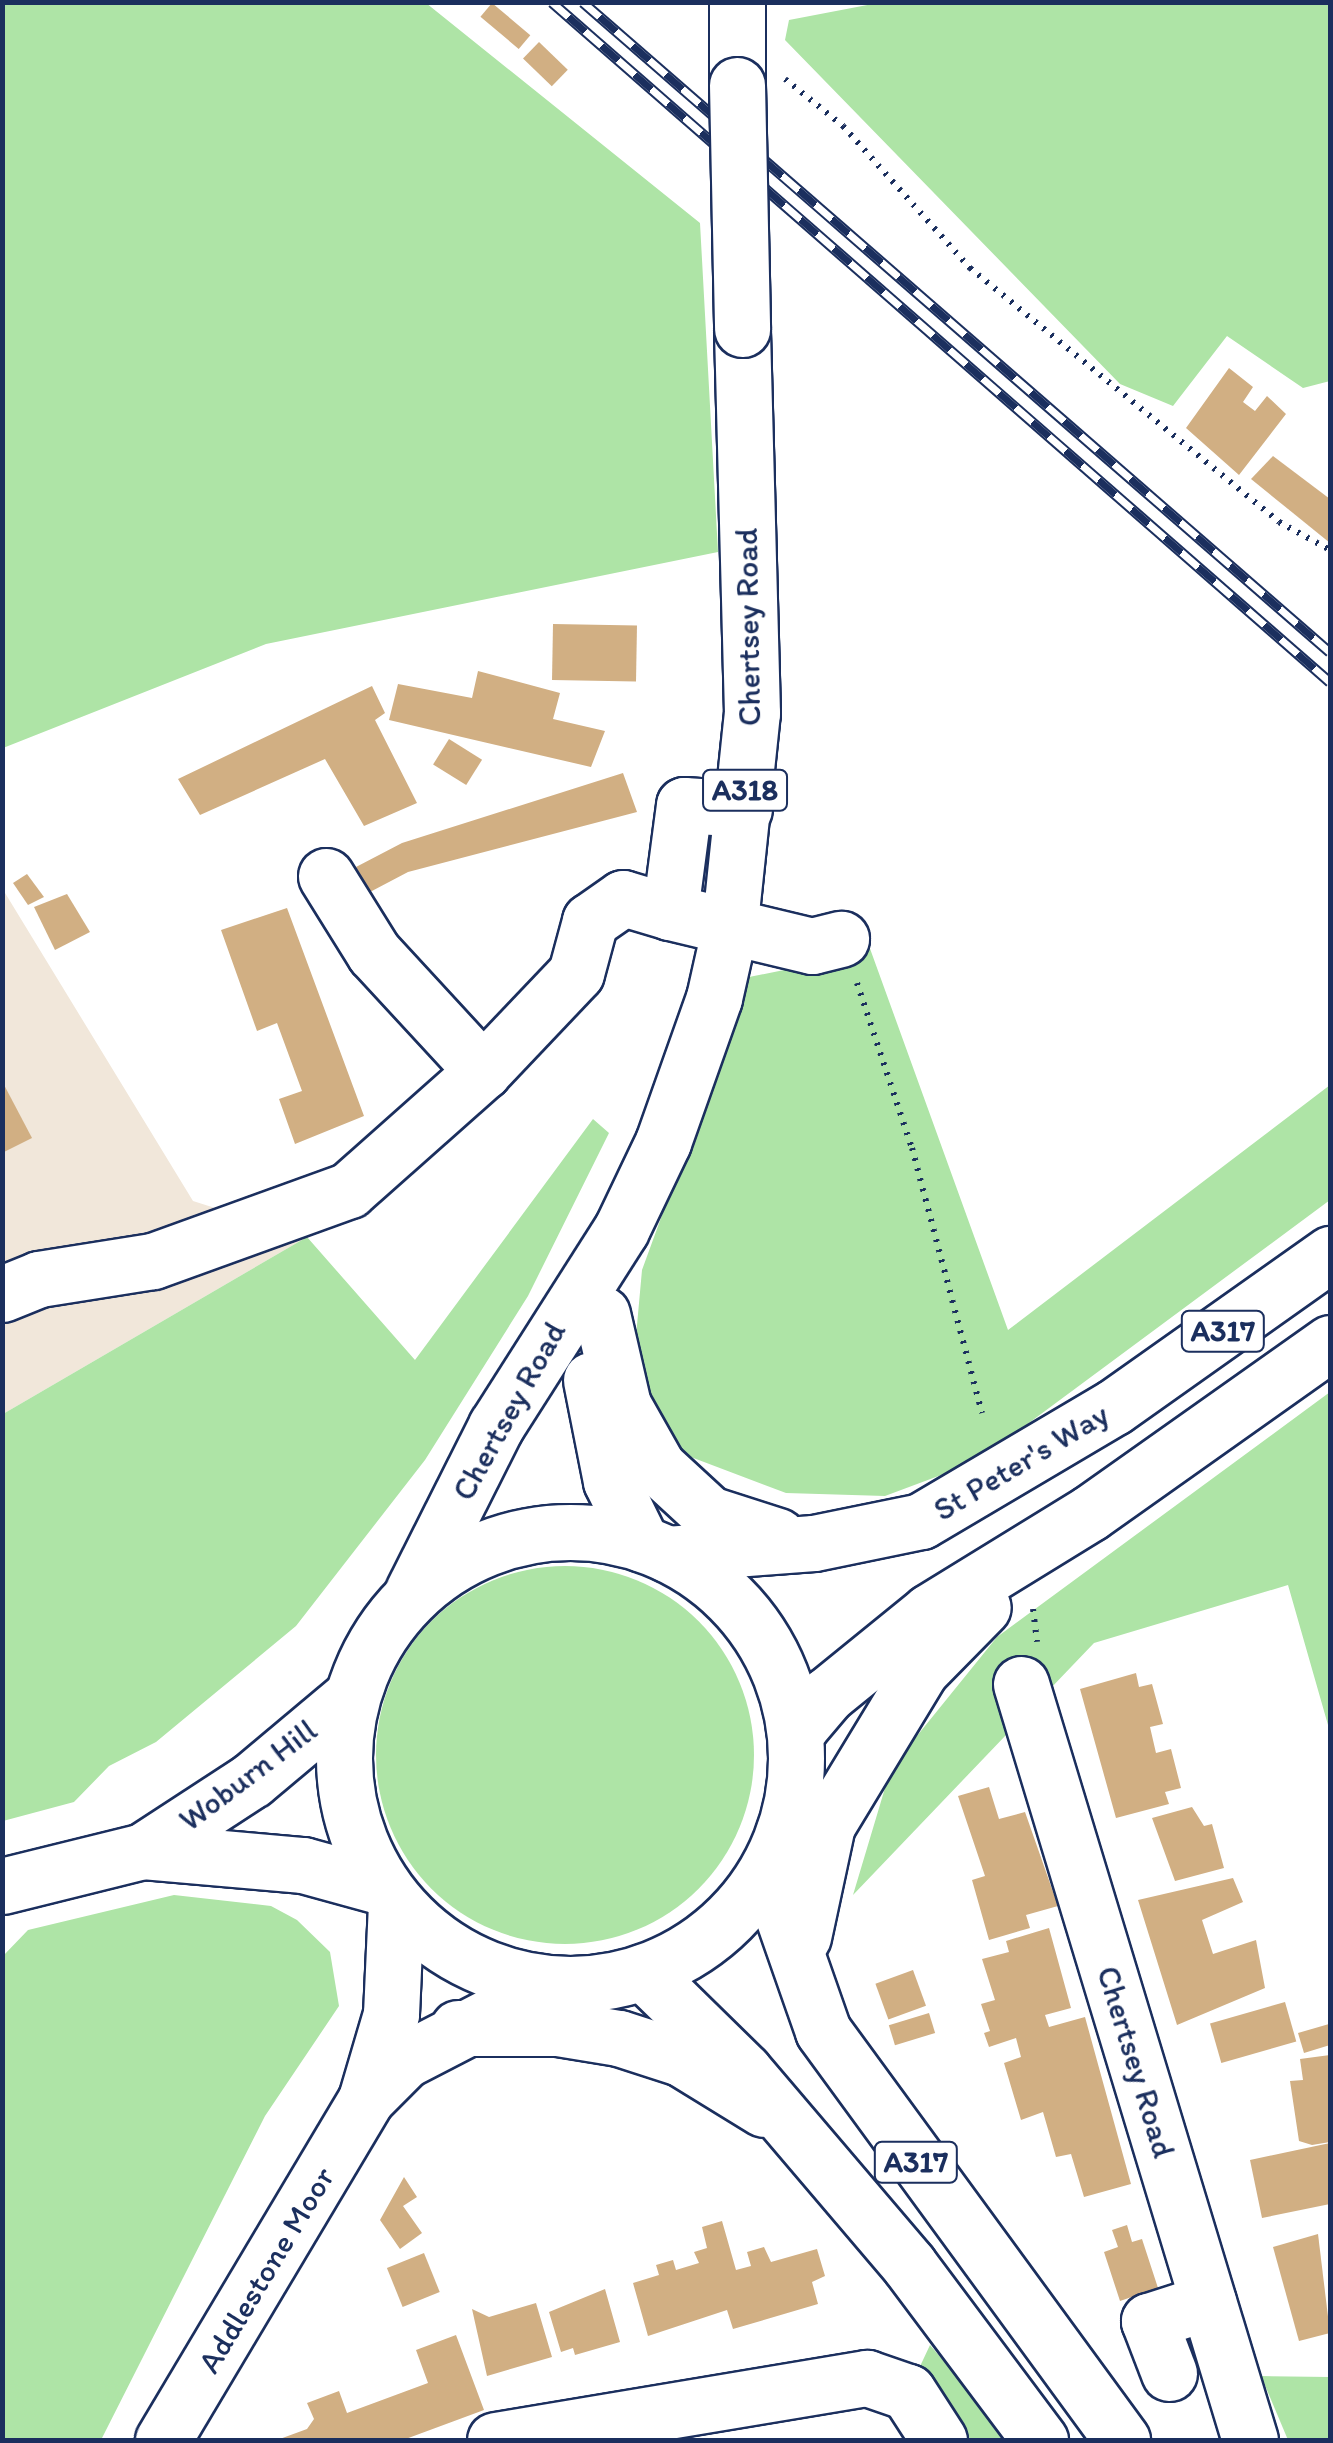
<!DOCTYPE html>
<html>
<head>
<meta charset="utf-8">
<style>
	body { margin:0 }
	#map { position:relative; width:1333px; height:2443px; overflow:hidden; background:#fff; font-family:Itim,sans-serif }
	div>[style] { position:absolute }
	.built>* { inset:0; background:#f1e7da }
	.green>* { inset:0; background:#aee4a6 }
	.round { border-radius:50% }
	.building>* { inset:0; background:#d1af83; transform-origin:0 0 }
	.path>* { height:6px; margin-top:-3px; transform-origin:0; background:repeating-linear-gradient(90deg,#1b2f5e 0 2.5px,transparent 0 10.5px) }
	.roads { filter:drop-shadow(2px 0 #1b2f5e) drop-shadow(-2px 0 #1b2f5e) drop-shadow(0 2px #1b2f5e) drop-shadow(0 -2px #1b2f5e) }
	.minor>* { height:55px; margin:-27.5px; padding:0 27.5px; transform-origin:27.5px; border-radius:27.5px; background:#fff }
	.major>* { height:55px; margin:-27.5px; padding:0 27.5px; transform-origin:27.5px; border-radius:27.5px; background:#fff }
	.major>.ring { margin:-27.5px; padding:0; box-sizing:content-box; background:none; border:55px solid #fff; border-radius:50% }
	.rail>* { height:11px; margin-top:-5.5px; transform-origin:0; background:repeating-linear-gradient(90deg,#fff 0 22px,#1b2f5e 0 44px); box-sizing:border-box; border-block:2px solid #1b2f5e }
	.bridges { filter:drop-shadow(2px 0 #1b2f5e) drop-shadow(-2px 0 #1b2f5e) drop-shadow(0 2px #1b2f5e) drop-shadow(0 -2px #1b2f5e) }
	.major-bridge>* { height:55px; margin:-27.5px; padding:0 27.5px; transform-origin:27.5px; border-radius:27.5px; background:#fff }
	span { translate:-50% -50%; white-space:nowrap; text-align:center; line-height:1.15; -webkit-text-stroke:9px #fff; paint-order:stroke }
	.shield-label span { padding:2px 8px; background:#fff; border:2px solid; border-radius:8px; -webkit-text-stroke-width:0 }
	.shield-label { font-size:30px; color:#1b2f5e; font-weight:700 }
	.street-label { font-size:32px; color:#1b2f5e }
	.frame { position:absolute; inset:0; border:5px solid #1b2f5e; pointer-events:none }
</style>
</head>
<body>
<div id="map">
	<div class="built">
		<i style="clip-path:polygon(2px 888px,193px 1201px,307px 1237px,3px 1414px)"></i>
	</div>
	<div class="green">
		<i style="clip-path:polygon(3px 2px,426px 3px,700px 223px,718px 552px,266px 644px,3px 748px)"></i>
		<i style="clip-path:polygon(883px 2px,1330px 3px,1330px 381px,1303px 388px,1227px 336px,1173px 406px,1120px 384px,785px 40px,789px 20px)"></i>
		<i style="clip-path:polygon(864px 932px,1008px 1330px,1330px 1085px,1330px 1200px,976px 1462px,885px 1496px,786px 1493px,675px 1451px,633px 1369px,642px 1270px,749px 977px,794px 968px)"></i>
		<i style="clip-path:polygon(593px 1119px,609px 1133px,528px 1296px,425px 1460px,296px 1626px,156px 1742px,109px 1766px,74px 1802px,3px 1821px,3px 1414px,307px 1237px,415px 1360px)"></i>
		<i style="clip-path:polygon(1330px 1392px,1330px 1732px,1288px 1585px,1094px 1643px,853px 1895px,891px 1768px,997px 1637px)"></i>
		<i class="round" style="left:376px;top:1566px;width:378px;height:378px"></i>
		<i style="clip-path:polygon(174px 1895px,271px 1906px,297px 1920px,330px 1952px,339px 2006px,265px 2116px,101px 2440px,3px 2440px,3px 1956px,28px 1930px)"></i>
		<i style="clip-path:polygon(930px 2345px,1009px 2437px,1011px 2440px,939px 2440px,908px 2392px)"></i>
		<i style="clip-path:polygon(1261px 2376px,1330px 2377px,1330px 2440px,1288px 2440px)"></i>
	</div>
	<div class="building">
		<i style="left:492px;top:3px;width:50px;height:18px;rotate:40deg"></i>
		<i style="left:539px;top:42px;width:40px;height:23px;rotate:44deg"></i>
		<i style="clip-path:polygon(1229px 368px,1253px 387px,1243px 402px,1255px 411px,1267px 396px,1286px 414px,1239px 475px,1186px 428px)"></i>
		<i style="clip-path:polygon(1273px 456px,1330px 499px,1330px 543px,1251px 479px)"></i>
		<i style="left:553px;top:624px;width:84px;height:56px;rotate:1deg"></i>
		<i style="clip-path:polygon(478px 671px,560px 693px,553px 719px,605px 731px,591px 767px,389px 720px,398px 684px,472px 698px)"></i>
		<i style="clip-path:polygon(372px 686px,385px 713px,375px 720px,417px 803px,364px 826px,325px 759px,200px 815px,178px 779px)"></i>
		<i style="left:449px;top:739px;width:39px;height:30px;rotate:32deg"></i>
		<i style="clip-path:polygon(623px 773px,637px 812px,408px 872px,370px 892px,356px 867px,402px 843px)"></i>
		<i style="clip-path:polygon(27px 874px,44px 897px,28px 905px,13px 883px)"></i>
		<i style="clip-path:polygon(67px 894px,90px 932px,55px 950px,34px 907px)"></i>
		<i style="clip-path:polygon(287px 908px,364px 1116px,295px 1144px,279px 1099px,302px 1091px,277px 1023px,257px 1031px,221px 930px)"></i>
		<i style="clip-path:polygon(2px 1081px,32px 1138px,2px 1153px)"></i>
		<i style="clip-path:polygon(1136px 1673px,1139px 1687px,1152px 1684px,1163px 1724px,1150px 1727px,1156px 1753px,1171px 1749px,1181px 1788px,1165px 1792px,1169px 1804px,1116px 1818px,1080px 1689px)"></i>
		<i style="clip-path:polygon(989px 1787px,999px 1819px,1025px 1812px,1058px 1906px,1026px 1915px,1030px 1928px,989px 1940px,972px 1880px,985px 1876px,958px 1796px)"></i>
		<i style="clip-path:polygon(1192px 1807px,1204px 1826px,1212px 1824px,1224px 1868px,1175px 1881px,1152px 1818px)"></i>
		<i style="clip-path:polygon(1233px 1878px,1243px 1902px,1202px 1920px,1213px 1954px,1256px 1940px,1265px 1988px,1177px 2025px,1138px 1900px)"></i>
		<i style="clip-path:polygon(1049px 1928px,1071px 2008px,1045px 2015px,1049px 2027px,1085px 2017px,1131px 2184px,1084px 2197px,1071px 2154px,1056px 2157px,1043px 2112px,1021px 2120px,1004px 2063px,1021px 2057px,1016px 2038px,989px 2047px,984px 2033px,990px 2031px,981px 2004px,995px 2000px,982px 1959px,1009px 1952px,1006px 1941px)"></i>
		<i style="left:913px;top:1970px;width:38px;height:40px;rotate:70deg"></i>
		<i style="left:1285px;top:2002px;width:41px;height:78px;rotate:74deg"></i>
		<i style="left:929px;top:2013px;width:21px;height:42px;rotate:73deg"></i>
		<i style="clip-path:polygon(1329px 2024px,1330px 2045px,1304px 2053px,1298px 2033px)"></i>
		<i style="clip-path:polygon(1330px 2055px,1330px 2142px,1312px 2145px,1299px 2141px,1290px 2081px,1303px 2080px,1300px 2059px)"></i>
		<i style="clip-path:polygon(1330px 2143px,1330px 2204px,1262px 2218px,1250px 2160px)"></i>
		<i style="clip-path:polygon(404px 2177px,417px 2197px,403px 2206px,422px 2233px,400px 2249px,380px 2220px)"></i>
		<i style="clip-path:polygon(722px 2221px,736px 2270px,751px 2266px,747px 2252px,764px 2247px,771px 2262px,817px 2249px,825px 2276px,812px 2282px,818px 2304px,733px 2329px,727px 2310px,648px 2336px,633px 2283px,659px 2275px,656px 2265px,673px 2260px,676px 2270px,699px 2263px,694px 2252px,707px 2248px,702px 2227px)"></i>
		<i style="clip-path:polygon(1127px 2225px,1132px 2242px,1142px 2239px,1158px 2288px,1120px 2301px,1104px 2252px,1118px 2247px,1112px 2230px)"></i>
		<i style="clip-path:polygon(1318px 2234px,1330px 2333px,1299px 2341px,1273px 2247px)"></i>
		<i style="left:424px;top:2253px;width:42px;height:40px;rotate:68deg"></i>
		<i style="clip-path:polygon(605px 2289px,620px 2342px,575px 2355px,573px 2348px,561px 2352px,549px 2312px)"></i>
		<i style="clip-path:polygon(536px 2303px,552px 2357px,487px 2376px,472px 2309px,489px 2317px)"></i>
		<i style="clip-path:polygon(456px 2335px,484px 2410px,403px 2440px,277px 2440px,307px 2429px,314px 2419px,307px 2403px,339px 2391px,347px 2413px,428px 2383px,416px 2350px)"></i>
	</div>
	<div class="path">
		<i style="left:785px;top:79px;width:75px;rotate:39deg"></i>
		<i style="left:843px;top:126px;width:191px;rotate:48.2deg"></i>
		<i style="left:970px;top:268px;width:400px;rotate:39.4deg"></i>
		<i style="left:1279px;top:522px;width:58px;rotate:28.8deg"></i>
		<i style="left:857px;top:983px;width:174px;rotate:71.6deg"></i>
		<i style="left:912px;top:1148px;width:274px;rotate:75.2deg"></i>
		<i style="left:1033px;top:1609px;width:33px;rotate:83deg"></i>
	</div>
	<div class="roads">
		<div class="minor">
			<i style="left:744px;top:809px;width:60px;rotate:-176.2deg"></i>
			<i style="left:684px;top:805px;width:108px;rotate:97.5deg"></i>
			<i style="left:670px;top:912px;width:146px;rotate:13.5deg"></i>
			<i style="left:812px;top:946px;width:30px;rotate:-14deg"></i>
			<i style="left:326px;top:876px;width:91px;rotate:58.1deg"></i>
			<i style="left:374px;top:953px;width:161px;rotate:47.3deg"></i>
			<i style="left:483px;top:1071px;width:135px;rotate:-46.5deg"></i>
			<i style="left:576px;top:973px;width:54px;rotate:-74.9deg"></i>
			<i style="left:590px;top:921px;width:40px;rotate:-34.9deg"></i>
			<i style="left:623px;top:898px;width:49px;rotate:16.6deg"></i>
			<i style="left:2px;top:1294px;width:40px;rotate:-22deg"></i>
			<i style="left:39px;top:1279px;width:115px;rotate:-9deg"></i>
			<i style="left:153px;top:1261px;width:208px;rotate:-19.9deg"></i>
			<i style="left:349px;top:1190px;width:179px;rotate:-41.6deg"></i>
			<i style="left:1021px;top:1684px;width:790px;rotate:73.15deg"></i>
			<i style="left:458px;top:2028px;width:100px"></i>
			<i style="left:558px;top:2028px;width:62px;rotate:9.3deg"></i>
			<i style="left:619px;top:2038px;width:65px;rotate:17.9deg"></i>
			<i style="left:681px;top:2058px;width:97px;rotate:31.6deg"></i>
			<i style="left:366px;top:2099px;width:55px;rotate:-45deg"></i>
			<i style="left:405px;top:2060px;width:165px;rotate:-27.3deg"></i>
			<i style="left:1169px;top:2373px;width:56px;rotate:-111deg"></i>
			<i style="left:1149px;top:2321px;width:62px;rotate:-17.9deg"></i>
			<i style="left:163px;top:2440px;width:397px;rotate:-59.2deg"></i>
			<i style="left:366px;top:2099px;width:89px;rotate:-73.6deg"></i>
			<i style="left:391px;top:2014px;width:109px;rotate:-87.4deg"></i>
			<i style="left:495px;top:2440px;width:377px;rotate:-9.5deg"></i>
			<i style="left:867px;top:2378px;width:43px;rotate:18.9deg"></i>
			<i style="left:908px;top:2392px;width:57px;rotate:57.1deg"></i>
		</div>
		<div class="major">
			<i style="left:737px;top:85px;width:83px;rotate:-90deg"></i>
			<i style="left:602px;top:1314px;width:93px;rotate:77deg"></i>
			<i style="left:623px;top:1405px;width:71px;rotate:60.6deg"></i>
			<i style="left:658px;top:1467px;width:69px;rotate:42.7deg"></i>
			<i style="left:709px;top:1514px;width:72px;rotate:17.7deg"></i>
			<i style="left:591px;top:1380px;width:103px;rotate:78.8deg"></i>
			<i style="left:611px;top:1481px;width:70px;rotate:63.8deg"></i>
			<i class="ring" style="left:344px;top:1532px;width:397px;height:397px"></i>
			<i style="left:667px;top:1554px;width:147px;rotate:-4.3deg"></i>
			<i style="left:814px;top:1543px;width:109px;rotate:-11.6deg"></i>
			<i style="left:921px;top:1521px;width:224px;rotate:-30.6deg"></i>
			<i style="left:1114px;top:1407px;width:265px;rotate:-35.3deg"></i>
			<i style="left:413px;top:1591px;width:185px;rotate:-63.3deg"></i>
			<i style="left:496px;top:1426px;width:232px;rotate:-57.5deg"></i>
			<i style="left:621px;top:1230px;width:98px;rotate:-64.5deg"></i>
			<i style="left:663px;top:1142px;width:153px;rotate:-70.5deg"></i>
			<i style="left:714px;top:998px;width:69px;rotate:-77.4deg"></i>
			<i style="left:729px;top:931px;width:219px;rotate:-84deg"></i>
			<i style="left:752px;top:713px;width:384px;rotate:-91.5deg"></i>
			<i style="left:795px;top:1733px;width:50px;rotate:-49.9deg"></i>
			<i style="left:827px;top:1695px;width:132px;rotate:-39.1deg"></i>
			<i style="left:929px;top:1612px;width:189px;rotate:-31.6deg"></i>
			<i style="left:1090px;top:1513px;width:294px;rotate:-35.3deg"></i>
			<i style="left:143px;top:1851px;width:130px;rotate:-33.1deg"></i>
			<i style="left:252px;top:1780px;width:129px;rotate:-40deg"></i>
			<i style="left:776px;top:1853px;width:55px;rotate:85.8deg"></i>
			<i style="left:780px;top:1908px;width:130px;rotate:70.7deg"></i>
			<i style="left:823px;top:2031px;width:507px;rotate:53.83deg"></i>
			<i style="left:2px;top:1886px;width:145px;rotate:-13.9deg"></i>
			<i style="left:143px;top:1851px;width:161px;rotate:5deg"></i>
			<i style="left:303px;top:1865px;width:83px;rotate:15.4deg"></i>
			<i style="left:803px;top:1937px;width:115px;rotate:-77.9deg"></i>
			<i style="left:827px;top:1825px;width:181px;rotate:-58.8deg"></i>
			<i style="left:921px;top:1670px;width:88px;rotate:-45.5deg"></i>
			<i style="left:643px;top:1972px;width:141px;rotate:44.4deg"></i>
			<i style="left:744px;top:2071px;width:255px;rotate:49.6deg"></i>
			<i style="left:909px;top:2265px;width:219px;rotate:53.2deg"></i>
		</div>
	</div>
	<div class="rail">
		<i style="left:552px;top:2px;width:1033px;rotate:41.15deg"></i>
		<i style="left:583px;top:2px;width:990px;rotate:41.03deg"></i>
	</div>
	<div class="bridges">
		<div class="major-bridge">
			<i style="left:737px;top:85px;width:244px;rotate:88.8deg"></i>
		</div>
	</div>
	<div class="shield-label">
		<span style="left:745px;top:790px">A318</span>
		<span style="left:1223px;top:1331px">A317</span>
		<span style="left:916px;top:2162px">A317</span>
	</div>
	<div class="street-label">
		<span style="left:748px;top:627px;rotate:-91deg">Chertsey Road</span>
		<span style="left:509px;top:1411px;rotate:-61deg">Chertsey Road</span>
		<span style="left:1021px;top:1462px;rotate:-31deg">St Peter's Way</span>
		<span style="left:248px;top:1775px;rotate:-37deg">Woburn Hill</span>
		<span style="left:1136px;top:2062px;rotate:73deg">Chertsey Road</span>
		<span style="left:266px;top:2270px;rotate:-59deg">Addlestone Moor</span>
	</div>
	<div class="frame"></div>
</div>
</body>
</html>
